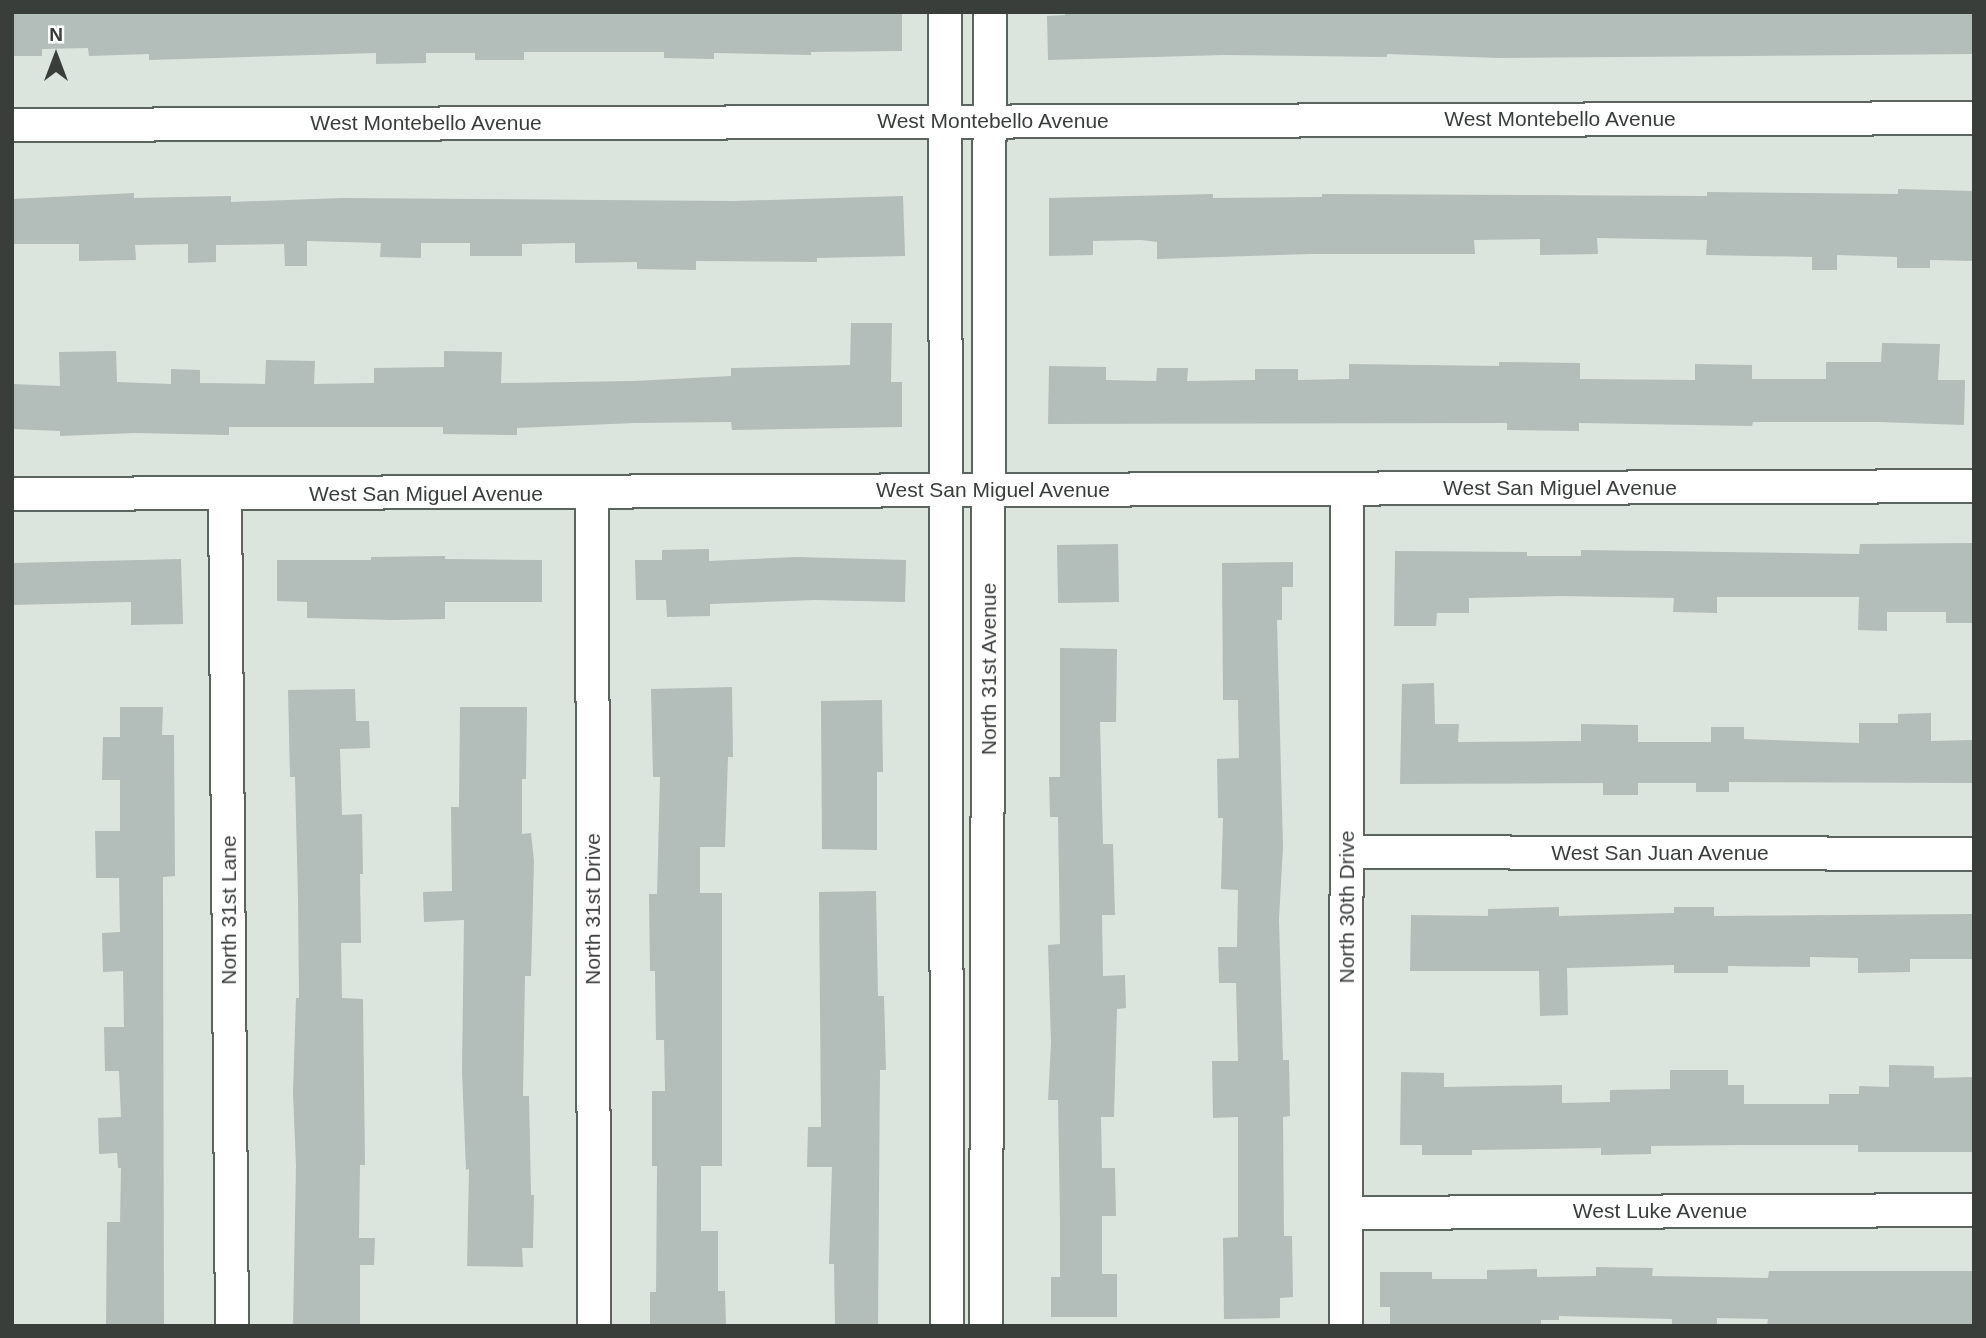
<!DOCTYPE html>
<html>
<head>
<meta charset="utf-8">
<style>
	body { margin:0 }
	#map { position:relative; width:1986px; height:1338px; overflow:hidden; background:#dce4de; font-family:Arial,sans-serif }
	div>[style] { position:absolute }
	.building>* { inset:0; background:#b3bdba; transform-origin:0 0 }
	.roads { filter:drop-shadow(2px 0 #5c645f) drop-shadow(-2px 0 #5c645f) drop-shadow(0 2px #5c645f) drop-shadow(0 -2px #5c645f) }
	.minor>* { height:32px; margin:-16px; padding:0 16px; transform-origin:16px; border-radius:16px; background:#fff }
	span { translate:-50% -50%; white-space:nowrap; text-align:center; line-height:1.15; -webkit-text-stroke:6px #fff; paint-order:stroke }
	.street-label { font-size:21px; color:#3a3e3b }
	.frame { position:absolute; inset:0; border:14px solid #3a3e3b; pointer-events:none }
	.north { position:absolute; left:21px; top:21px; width:70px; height:70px; -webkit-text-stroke:5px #fff; paint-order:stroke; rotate:0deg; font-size:19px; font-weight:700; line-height:28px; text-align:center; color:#3a3e3b }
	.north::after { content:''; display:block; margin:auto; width:24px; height:32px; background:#3a3e3b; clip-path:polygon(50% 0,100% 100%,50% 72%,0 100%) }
</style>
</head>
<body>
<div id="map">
	<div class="building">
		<i style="clip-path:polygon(12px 12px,902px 12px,902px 51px,811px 52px,811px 55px,714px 53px,714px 59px,664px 58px,664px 52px,524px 52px,524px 60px,475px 60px,475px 53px,426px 53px,426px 63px,376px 64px,376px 53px,149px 60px,149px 54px,89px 56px,88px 48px,42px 49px,42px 56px,12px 56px)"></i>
		<i style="clip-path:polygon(1065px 12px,1974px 12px,1974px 54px,1499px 58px,1387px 54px,1387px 57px,1224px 55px,1048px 60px,1047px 16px,1065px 15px)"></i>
		<i style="clip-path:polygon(1898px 189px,1974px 191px,1974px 261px,1930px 260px,1930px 268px,1897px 268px,1897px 257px,1837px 255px,1837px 270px,1812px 270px,1812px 257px,1706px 255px,1707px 240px,1597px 238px,1598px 254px,1540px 255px,1540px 239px,1474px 240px,1475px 254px,1310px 254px,1157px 259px,1157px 242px,1141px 240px,1093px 241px,1093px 255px,1049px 256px,1049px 198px,1213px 194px,1213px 198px,1322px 197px,1322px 194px,1707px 196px,1707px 192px,1898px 194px)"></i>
		<i style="clip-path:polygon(134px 193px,134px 198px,231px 196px,231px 202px,342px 198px,733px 201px,903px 196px,905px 256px,817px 258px,817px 262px,696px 261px,696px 270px,637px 269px,637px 262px,575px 263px,575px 243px,522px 244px,522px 256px,470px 256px,470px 243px,421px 243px,421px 258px,380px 257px,381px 243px,307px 241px,307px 266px,285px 266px,284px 244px,216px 245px,216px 262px,188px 263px,188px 244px,135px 245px,136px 260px,79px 261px,79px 244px,12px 244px,12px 199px)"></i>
		<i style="clip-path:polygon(851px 323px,892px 323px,891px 382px,902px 382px,902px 427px,732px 430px,731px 422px,635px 423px,517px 428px,517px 435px,443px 434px,443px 427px,229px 427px,229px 435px,135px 433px,60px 436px,60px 431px,12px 429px,12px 384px,60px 386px,59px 352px,116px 351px,117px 382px,171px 384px,171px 369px,200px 370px,200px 383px,265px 384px,266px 360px,315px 361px,314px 384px,374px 383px,374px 368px,444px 367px,444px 351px,502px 352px,501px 383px,634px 381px,731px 376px,731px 368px,850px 365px)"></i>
		<i style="clip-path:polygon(1882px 343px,1940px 344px,1938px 380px,1965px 380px,1964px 425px,1879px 422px,1753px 422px,1752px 426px,1579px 423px,1579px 431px,1507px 430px,1507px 423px,1048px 424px,1049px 366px,1106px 367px,1106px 380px,1156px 381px,1157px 368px,1188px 368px,1187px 381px,1255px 380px,1255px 369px,1298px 369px,1298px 380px,1349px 379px,1349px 364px,1499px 366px,1499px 362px,1580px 363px,1580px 379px,1695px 380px,1695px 364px,1752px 365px,1752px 379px,1826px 379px,1826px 362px,1881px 362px)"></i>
		<i style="clip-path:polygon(1974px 543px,1974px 623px,1946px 623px,1946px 612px,1887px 612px,1887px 631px,1858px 630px,1859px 597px,1717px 597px,1717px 613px,1673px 612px,1674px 598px,1561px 596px,1469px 598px,1469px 613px,1437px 613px,1436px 626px,1394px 626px,1395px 551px,1527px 552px,1527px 556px,1581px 556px,1581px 550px,1859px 554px,1860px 544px)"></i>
		<i style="left:1118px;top:544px;width:58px;height:61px;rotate:89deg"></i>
		<i style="clip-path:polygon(709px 549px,709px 561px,797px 557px,906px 560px,905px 602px,815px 600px,710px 604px,710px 616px,667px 617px,666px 600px,636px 600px,635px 560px,662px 560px,662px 550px)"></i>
		<i style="clip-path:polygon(445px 556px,445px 559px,542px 560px,542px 602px,445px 602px,445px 619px,392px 620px,307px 618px,307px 602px,277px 601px,277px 560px,371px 560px,371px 557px)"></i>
		<i style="clip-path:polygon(181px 559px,183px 624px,131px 625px,131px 602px,12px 605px,12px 563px)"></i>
		<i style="clip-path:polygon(1293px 562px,1293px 587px,1282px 587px,1282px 620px,1277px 620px,1283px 847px,1279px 919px,1283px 1060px,1289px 1060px,1290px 1116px,1283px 1117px,1284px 1236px,1292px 1236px,1293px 1297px,1280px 1298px,1280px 1318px,1224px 1319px,1223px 1238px,1238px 1237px,1238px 1117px,1213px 1118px,1212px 1061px,1238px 1061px,1236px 983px,1219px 983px,1218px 947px,1237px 947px,1238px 890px,1221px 889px,1223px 818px,1218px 818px,1217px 759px,1239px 758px,1238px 700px,1223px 700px,1222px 563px)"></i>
		<i style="clip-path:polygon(1060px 648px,1117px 649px,1116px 722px,1100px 722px,1103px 844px,1113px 844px,1115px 915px,1102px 915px,1103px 976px,1125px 975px,1126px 1008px,1117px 1009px,1114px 1117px,1101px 1117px,1102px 1168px,1115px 1168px,1116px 1216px,1102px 1216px,1102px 1274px,1117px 1274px,1117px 1317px,1051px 1317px,1051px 1277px,1060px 1277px,1060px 1222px,1058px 1100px,1048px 1100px,1051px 1043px,1048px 945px,1060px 944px,1058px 817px,1050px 817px,1049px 777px,1060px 777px)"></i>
		<i style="clip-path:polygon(1434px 683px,1435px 724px,1459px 724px,1458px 742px,1581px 741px,1581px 724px,1638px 725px,1638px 742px,1711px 742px,1711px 727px,1744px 727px,1744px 739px,1859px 743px,1859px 723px,1898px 723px,1898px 714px,1931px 713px,1931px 741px,1974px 740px,1974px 783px,1729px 782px,1729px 792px,1696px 792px,1696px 783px,1638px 783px,1638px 795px,1603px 795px,1603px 783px,1400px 784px,1402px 684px)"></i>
		<i style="clip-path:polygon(732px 687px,733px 757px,728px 757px,725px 847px,700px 847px,700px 893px,722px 893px,722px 1166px,701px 1166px,701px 1231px,718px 1231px,718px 1291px,725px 1291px,726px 1326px,650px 1326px,650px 1292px,656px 1292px,657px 1166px,652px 1166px,652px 1091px,665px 1091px,664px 1040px,656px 1040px,655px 971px,650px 971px,649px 894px,657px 894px,660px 777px,653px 777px,651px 689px)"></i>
		<i style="clip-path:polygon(355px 689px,356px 721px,369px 721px,370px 748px,340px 749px,342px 815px,362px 814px,363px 874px,360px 874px,361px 943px,341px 943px,342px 998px,363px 999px,365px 1165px,360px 1165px,359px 1238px,375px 1238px,374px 1265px,360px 1265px,360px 1326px,293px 1326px,296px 1166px,293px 1093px,296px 998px,299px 998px,298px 899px,295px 777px,290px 777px,288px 690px)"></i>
		<i style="clip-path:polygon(882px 700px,883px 772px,877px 772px,877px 850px,822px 849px,821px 701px)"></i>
		<i style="clip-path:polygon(120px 707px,163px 707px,162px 735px,174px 735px,175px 876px,163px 877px,164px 1326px,106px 1326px,107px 1222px,120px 1222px,121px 1168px,118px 1168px,117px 1153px,99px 1154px,98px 1118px,121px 1117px,119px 1071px,105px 1071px,104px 1027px,124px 1027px,123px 971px,103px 972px,102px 933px,120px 932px,119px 878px,96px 878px,95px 831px,120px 831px,120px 780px,102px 780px,103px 737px,120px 737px)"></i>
		<i style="clip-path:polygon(460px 707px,527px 707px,526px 779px,522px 779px,522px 834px,531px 833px,534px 861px,531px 976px,525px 976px,523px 1096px,529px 1096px,531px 1195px,534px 1195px,533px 1248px,522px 1248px,523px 1267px,467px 1266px,469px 1169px,466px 1170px,462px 1072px,464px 920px,424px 922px,423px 892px,452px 891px,451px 807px,459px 807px)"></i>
		<i style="clip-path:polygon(876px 891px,878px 996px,884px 996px,886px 1070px,880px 1070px,878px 1326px,835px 1326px,834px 1264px,829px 1264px,832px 1167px,807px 1167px,808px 1127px,821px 1127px,819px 892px)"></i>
		<i style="clip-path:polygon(1559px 907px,1559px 916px,1674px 913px,1674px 907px,1714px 907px,1714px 916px,1974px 914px,1974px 959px,1910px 959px,1910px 972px,1858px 973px,1858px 958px,1810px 957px,1810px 967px,1728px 966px,1728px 973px,1674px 973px,1674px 965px,1567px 968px,1568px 1015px,1540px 1016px,1539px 971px,1410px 971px,1411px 915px,1488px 916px,1488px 909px)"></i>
		<i style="clip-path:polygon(1889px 1065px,1934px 1066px,1934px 1078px,1974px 1077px,1974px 1152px,1858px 1152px,1858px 1145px,1744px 1145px,1651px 1146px,1651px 1154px,1601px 1155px,1601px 1148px,1472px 1150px,1472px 1155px,1422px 1155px,1422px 1145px,1400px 1145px,1401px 1072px,1444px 1073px,1444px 1087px,1562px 1085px,1562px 1103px,1610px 1102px,1610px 1090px,1670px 1089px,1670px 1070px,1728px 1070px,1728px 1085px,1744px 1085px,1744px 1104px,1829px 1104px,1829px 1094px,1859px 1094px,1859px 1086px,1889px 1087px)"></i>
		<i style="clip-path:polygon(1596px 1267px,1653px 1268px,1652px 1276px,1768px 1278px,1769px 1271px,1974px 1271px,1974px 1326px,1767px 1326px,1768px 1319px,1717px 1318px,1717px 1326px,1672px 1326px,1672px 1319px,1559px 1316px,1559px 1320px,1541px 1320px,1541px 1326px,1390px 1326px,1390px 1307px,1380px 1307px,1380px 1272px,1432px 1272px,1432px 1279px,1487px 1279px,1487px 1270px,1537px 1269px,1537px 1277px,1596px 1276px)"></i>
	</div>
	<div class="roads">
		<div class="minor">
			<i style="left:945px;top:12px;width:1314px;rotate:89.91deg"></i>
			<i style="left:12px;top:125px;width:1962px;rotate:-0.2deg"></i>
			<i style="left:592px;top:493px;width:833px;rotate:89.86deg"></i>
			<i style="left:12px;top:494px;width:1962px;rotate:-0.23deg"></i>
			<i style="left:225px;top:494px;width:832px;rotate:89.52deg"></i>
			<i style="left:1347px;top:852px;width:627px;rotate:0.18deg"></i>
			<i style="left:1347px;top:1213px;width:627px;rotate:-0.27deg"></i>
			<i style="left:986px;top:1326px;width:1314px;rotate:-89.83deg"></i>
			<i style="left:1346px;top:1326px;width:837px;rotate:-89.93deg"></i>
		</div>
	</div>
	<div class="street-label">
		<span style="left:1560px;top:119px">West Montebello Avenue</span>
		<span style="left:993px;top:121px">West Montebello Avenue</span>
		<span style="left:426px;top:123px">West Montebello Avenue</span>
		<span style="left:1560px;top:488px">West San Miguel Avenue</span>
		<span style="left:993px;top:490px">West San Miguel Avenue</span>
		<span style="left:426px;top:494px">West San Miguel Avenue</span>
		<span style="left:989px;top:669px;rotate:-90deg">North 31st Avenue</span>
		<span style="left:1660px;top:853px">West San Juan Avenue</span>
		<span style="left:1347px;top:907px;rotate:-90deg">North 30th Drive</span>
		<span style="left:593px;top:909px;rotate:-90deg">North 31st Drive</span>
		<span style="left:229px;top:910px;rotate:-90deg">North 31st Lane</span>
		<span style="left:1660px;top:1211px">West Luke Avenue</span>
	</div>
	<div class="frame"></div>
	<div class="north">N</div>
</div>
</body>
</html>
